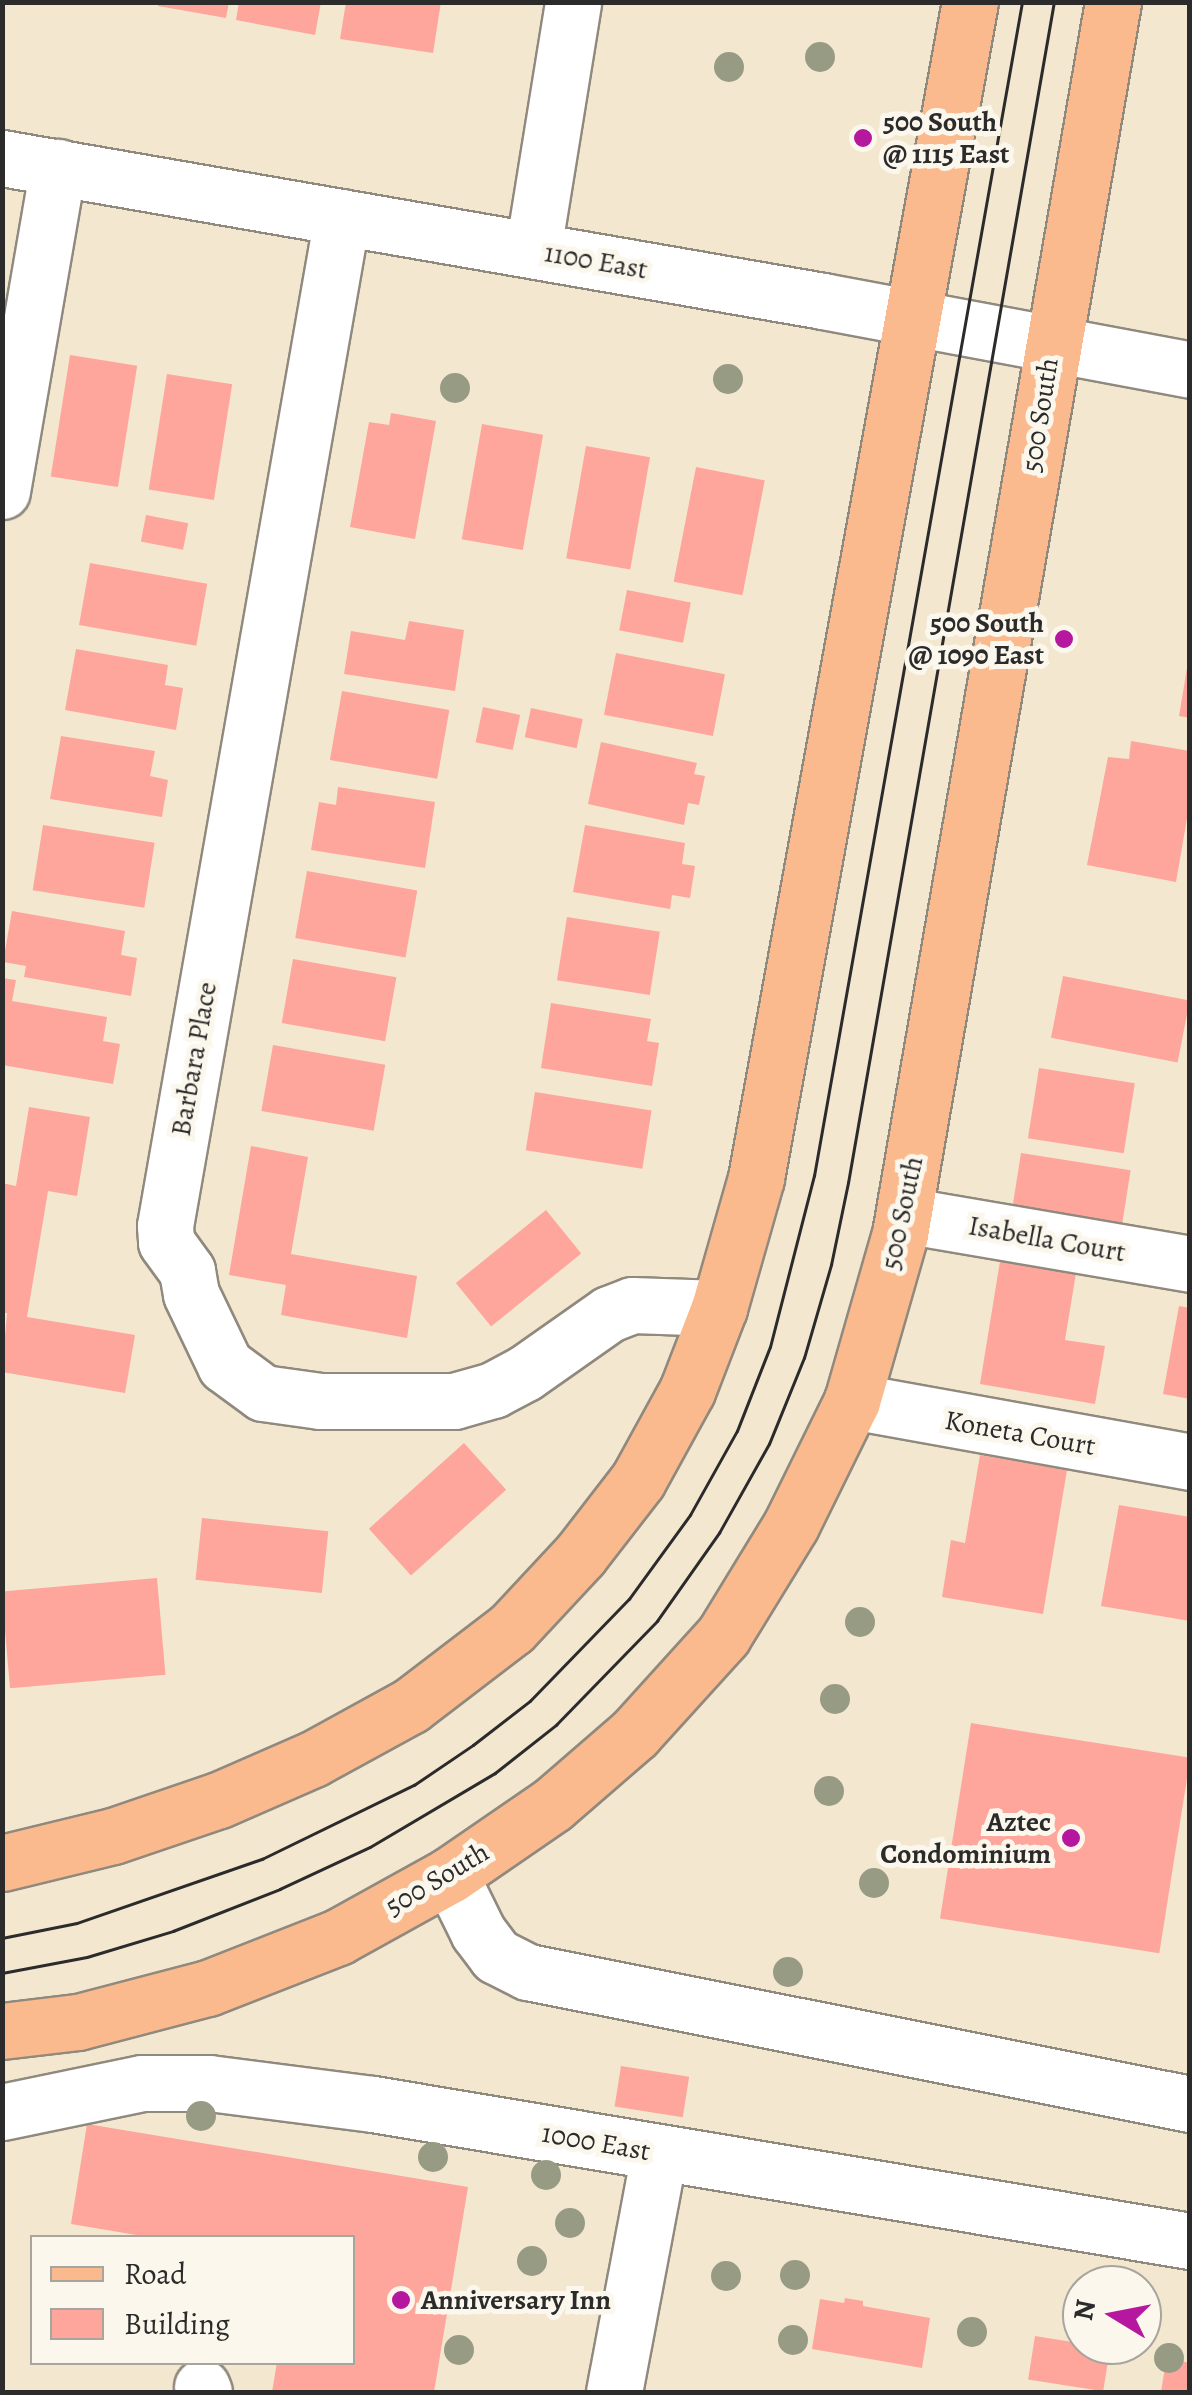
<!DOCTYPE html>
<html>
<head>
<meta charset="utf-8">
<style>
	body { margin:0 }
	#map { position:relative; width:1192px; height:2395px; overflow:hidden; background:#f4e7d0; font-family:Alegreya,serif }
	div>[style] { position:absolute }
	.building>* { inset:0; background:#fea69b; transform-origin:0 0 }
	.roads { filter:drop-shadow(2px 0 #90897e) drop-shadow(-2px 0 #90897e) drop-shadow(0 2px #90897e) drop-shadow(0 -2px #90897e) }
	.minor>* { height:55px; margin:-27.5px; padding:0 27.5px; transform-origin:27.5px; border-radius:27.5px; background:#fff }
	.major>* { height:55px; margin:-27.5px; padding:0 27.5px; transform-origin:27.5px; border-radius:27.5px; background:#fbba8d }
	.tram>* { height:2.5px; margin:-1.25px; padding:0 1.25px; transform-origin:1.25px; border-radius:1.25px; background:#2b2b2b }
	.trees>* { width:30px; height:30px; margin:-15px; border-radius:50%; background:#979b84 }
	.dots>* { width:28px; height:28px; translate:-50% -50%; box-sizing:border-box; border:5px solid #fbf7ec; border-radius:50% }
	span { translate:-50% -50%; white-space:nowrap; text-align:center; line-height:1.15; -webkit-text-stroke:10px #fbf7ec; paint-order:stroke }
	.poi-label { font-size:28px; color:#2b2b2b; font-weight:700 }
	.left { translate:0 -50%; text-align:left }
	.right { translate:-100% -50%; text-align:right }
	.street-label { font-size:28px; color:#2b2b2b }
	.frame { position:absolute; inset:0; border:5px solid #2b2b2b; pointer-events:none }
	.legend { position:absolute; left:30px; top:2235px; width:325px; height:130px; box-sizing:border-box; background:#fbf7ec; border:2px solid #a8a59f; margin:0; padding:12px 18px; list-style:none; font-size:30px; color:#2b2b2b }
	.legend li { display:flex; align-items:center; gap:20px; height:50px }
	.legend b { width:50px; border:2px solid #a8a59f }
	.north { position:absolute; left:1062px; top:2265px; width:100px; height:100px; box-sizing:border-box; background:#fbf7ec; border:2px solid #a8a59f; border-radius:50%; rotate:280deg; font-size:28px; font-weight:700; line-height:40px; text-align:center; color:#2b2b2b }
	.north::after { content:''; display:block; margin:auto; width:35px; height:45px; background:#b5179e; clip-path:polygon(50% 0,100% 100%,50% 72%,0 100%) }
</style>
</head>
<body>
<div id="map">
	<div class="building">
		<i style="clip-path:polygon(159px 2px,229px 2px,226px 18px,158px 6px)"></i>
		<i style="clip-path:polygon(239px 2px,321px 2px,315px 35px,236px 20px)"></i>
		<i style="clip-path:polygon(346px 2px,441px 2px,433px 53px,340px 39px)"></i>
		<i style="left:70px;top:355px;width:68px;height:123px;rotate:9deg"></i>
		<i style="left:167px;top:374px;width:66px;height:117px;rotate:9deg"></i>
		<i style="clip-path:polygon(391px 413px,436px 421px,415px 539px,350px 527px,369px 422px,389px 425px)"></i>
		<i style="left:482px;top:424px;width:62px;height:117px;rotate:10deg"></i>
		<i style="left:586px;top:446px;width:65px;height:114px;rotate:10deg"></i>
		<i style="left:696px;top:467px;width:70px;height:117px;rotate:11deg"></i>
		<i style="left:146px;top:515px;width:43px;height:27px;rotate:11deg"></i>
		<i style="left:90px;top:563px;width:119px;height:63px;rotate:10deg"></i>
		<i style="left:627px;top:590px;width:65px;height:41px;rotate:11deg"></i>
		<i style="clip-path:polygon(409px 621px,464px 630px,455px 691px,344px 674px,351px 631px,405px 640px)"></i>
		<i style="clip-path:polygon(76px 649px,168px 665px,165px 685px,183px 688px,176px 730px,65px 710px)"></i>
		<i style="left:616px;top:653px;width:111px;height:63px;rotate:11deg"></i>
		<i style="clip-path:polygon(1187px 668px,1190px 668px,1190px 718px,1179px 716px)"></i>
		<i style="left:342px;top:691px;width:109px;height:70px;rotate:10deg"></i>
		<i style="left:483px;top:707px;width:38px;height:36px;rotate:12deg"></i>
		<i style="left:531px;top:708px;width:53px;height:30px;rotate:12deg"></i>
		<i style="clip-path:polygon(61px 736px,155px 751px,150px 776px,168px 780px,162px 817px,50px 799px)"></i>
		<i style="clip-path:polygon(1131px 741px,1190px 751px,1190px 801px,1176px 882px,1087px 865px,1108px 757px,1129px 759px)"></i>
		<i style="clip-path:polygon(601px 742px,697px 763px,694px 774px,705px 776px,699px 805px,688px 803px,684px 825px,588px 804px)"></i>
		<i style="clip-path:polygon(338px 787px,435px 802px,425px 868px,311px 850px,319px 802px,336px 805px)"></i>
		<i style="left:43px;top:825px;width:113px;height:66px;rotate:9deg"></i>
		<i style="clip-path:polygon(585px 825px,685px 843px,682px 864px,695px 866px,690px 898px,672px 895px,670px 909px,573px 892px)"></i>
		<i style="left:307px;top:871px;width:112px;height:68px;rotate:10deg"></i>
		<i style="clip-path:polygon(12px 911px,125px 931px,121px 955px,137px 958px,131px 996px,24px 977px,26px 966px,3px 962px)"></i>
		<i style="left:567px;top:917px;width:94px;height:64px;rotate:9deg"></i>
		<i style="left:293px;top:959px;width:105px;height:65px;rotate:10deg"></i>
		<i style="left:1063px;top:976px;width:129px;height:63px;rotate:11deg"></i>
		<i style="clip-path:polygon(2px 978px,16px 980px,12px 1001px,107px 1017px,103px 1041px,120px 1044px,113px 1084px,2px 1065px)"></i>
		<i style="clip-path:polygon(551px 1003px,651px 1019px,647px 1041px,659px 1043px,652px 1086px,541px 1068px)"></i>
		<i style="left:273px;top:1045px;width:114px;height:67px;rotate:10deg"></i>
		<i style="left:1039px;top:1068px;width:97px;height:71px;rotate:9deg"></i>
		<i style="left:535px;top:1092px;width:118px;height:59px;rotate:9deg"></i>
		<i style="clip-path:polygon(29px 1107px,90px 1117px,77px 1196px,48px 1191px,27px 1317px,135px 1335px,125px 1393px,2px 1372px,7px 1313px,2px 1313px,2px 1183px,16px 1186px)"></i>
		<i style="clip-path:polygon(251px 1146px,308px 1157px,291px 1254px,417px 1276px,407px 1338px,281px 1315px,286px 1285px,229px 1275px)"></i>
		<i style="left:1021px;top:1153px;width:111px;height:67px;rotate:9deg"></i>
		<i style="left:546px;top:1210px;width:56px;height:116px;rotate:51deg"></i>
		<i style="clip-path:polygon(1001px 1255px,1077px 1267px,1065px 1340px,1105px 1346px,1095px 1404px,980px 1384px)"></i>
		<i style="clip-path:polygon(1179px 1306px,1190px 1308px,1190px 1399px,1163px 1394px)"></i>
		<i style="left:464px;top:1443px;width:63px;height:128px;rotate:48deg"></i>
		<i style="clip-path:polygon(980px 1455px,1067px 1470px,1043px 1614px,942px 1597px,951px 1540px,965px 1543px)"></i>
		<i style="clip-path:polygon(1119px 1505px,1190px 1517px,1190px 1621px,1101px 1606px)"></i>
		<i style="left:202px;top:1518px;width:127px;height:62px;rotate:6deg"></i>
		<i style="left:157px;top:1578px;width:97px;height:156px;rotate:85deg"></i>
		<i style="left:971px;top:1723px;width:222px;height:198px;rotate:9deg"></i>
		<i style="left:621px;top:2066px;width:69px;height:41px;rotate:9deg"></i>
		<i style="clip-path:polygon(87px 2124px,468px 2187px,434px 2392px,272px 2392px,277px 2362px,352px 2362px,352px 2238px,154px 2238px,71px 2224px)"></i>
		<i style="clip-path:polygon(845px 2298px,863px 2301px,863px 2306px,930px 2318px,922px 2368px,812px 2349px,820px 2299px,844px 2303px)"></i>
		<i style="left:1035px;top:2336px;width:76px;height:44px;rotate:9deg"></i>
		<i style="clip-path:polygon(1181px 2361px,1190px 2363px,1190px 2392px,1161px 2392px,1165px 2367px,1179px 2369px)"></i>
	</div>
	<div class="roads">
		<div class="minor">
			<i style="left:2px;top:158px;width:833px;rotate:9.88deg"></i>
			<i style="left:823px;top:301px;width:373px;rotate:10.6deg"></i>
			<i style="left:342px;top:217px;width:1024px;rotate:99.95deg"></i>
			<i style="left:165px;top:1226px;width:16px;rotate:86deg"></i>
			<i style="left:166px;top:1242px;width:36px;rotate:54deg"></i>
			<i style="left:187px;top:1271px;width:23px;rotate:80deg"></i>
			<i style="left:191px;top:1294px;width:79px;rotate:64.4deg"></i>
			<i style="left:225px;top:1365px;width:47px;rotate:36.4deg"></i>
			<i style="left:263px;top:1393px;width:58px;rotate:8deg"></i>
			<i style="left:320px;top:1401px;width:134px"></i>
			<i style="left:454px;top:1401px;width:41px;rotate:-15.8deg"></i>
			<i style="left:493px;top:1390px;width:36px;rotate:-28deg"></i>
			<i style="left:525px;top:1373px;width:103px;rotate:-35.1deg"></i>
			<i style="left:609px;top:1314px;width:25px;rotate:-21deg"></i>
			<i style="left:632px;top:1305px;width:87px;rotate:2deg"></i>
			<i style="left:533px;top:250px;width:251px;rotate:-80.8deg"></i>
			<i style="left:2px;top:491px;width:329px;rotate:-80.2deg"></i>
			<i style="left:904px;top:1215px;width:290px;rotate:9.7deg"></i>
			<i style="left:852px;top:1401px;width:343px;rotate:10.2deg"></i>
			<i style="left:450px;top:1875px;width:64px;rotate:63.8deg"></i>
			<i style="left:478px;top:1932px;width:30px;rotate:53deg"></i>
			<i style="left:496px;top:1956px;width:36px;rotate:27deg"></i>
			<i style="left:528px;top:1972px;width:675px;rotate:11.28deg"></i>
			<i style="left:2px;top:2112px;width:143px;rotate:-11.7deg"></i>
			<i style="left:142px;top:2083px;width:67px"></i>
			<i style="left:209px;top:2083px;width:165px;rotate:7.3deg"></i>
			<i style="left:373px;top:2104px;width:828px;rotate:9.52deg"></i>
			<i style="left:202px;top:2387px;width:5px;rotate:68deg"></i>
			<i style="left:614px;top:2392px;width:243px;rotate:-79.3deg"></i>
		</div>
		<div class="major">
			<i style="left:2px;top:1863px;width:114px;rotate:-13.7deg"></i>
			<i style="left:113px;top:1836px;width:112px;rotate:-18.8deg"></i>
			<i style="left:219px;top:1800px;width:103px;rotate:-23.6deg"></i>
			<i style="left:313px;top:1759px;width:111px;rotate:-28.7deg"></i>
			<i style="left:410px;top:1706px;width:128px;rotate:-37.4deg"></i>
			<i style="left:512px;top:1628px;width:100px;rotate:-47deg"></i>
			<i style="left:580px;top:1555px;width:95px;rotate:-52.3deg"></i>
			<i style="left:638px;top:1480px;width:102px;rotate:-61.2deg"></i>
			<i style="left:687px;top:1391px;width:89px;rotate:-68.9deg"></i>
			<i style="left:719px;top:1308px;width:135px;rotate:-74.1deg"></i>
			<i style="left:756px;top:1178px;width:1195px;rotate:-79.69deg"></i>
			<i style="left:2px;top:2031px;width:77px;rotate:-6.8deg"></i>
			<i style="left:78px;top:2022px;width:134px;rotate:-14.7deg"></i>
			<i style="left:208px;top:1988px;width:140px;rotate:-21.4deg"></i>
			<i style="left:338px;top:1937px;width:128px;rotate:-29deg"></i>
			<i style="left:450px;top:1875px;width:124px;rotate:-34.5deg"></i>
			<i style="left:552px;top:1805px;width:110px;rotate:-40.9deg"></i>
			<i style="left:635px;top:1733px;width:131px;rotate:-47.8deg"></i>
			<i style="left:723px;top:1636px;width:130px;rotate:-58.5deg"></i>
			<i style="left:791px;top:1525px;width:138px;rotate:-63.8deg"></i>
			<i style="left:852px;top:1401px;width:174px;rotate:-74deg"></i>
			<i style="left:900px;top:1234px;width:1250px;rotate:-80.19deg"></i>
		</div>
	</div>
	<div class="tram">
		<i style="left:2px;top:1938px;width:76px;rotate:-11.3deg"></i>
		<i style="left:77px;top:1923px;width:196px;rotate:-19.1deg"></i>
		<i style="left:262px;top:1859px;width:169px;rotate:-26deg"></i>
		<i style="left:414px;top:1785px;width:71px;rotate:-34.1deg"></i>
		<i style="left:473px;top:1745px;width:72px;rotate:-37.7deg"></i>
		<i style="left:530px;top:1701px;width:142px;rotate:-45.9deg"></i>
		<i style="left:629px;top:1599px;width:104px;rotate:-54deg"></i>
		<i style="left:690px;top:1515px;width:96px;rotate:-60.8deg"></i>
		<i style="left:737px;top:1431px;width:90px;rotate:-68.6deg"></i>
		<i style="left:770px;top:1347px;width:177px;rotate:-75.6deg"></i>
		<i style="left:814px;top:1176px;width:1192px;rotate:-79.95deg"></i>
		<i style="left:2px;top:1973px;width:86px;rotate:-10.7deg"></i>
		<i style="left:87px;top:1957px;width:90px;rotate:-16.8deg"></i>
		<i style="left:173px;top:1931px;width:115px;rotate:-21.4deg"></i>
		<i style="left:280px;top:1889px;width:99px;rotate:-25deg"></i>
		<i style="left:370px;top:1847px;width:145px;rotate:-30.6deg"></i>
		<i style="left:495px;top:1773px;width:78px;rotate:-38.2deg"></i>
		<i style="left:556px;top:1725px;width:145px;rotate:-45.8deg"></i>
		<i style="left:657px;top:1621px;width:108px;rotate:-54.8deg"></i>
		<i style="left:719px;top:1533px;width:102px;rotate:-60.7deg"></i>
		<i style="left:769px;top:1444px;width:93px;rotate:-67.9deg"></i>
		<i style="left:804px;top:1358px;width:97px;rotate:-73.8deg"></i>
		<i style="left:831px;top:1265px;width:84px;rotate:-78.3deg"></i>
		<i style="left:848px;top:1183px;width:1199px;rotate:-80.11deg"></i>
	</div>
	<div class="trees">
		<i style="left:820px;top:57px"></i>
		<i style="left:729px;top:67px"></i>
		<i style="left:728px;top:379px"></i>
		<i style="left:455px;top:388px"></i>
		<i style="left:860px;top:1622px"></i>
		<i style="left:835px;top:1699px"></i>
		<i style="left:829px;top:1791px"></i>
		<i style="left:874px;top:1883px"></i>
		<i style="left:788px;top:1972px"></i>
		<i style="left:201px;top:2116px"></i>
		<i style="left:433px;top:2157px"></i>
		<i style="left:546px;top:2175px"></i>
		<i style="left:570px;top:2223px"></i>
		<i style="left:532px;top:2261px"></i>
		<i style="left:795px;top:2275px"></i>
		<i style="left:726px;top:2276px"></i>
		<i style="left:972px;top:2332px"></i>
		<i style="left:793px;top:2340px"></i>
		<i style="left:459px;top:2350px"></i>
		<i style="left:1169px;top:2358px"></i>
	</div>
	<div class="dots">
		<i style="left:863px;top:138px;background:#b5179e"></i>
		<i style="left:1064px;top:639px;background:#b5179e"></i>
		<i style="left:1071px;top:1838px;background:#b5179e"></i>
		<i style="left:401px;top:2300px;background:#b5179e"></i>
	</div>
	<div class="poi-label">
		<span class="left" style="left:883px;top:138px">500 South<br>@ 1115 East</span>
		<span class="right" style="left:1044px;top:639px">500 South<br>@ 1090 East</span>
		<span class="right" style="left:1051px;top:1838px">Aztec<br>Condominium</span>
		<span class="left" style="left:421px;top:2300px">Anniversary Inn</span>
	</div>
	<div class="street-label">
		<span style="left:596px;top:261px;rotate:10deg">1100 East</span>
		<span style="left:1040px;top:415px;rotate:-81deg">500 South</span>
		<span style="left:194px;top:1059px;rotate:-80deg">Barbara Place</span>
		<span style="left:902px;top:1213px;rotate:-78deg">500 South</span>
		<span style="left:1047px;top:1239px;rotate:10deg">Isabella Court</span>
		<span style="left:1020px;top:1433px;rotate:10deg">Koneta Court</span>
		<span style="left:437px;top:1879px;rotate:-31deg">500 South</span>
		<span style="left:596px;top:2142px;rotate:10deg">1000 East</span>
	</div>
	<div class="frame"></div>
	<ul class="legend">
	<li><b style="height:12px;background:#fbba8d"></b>Road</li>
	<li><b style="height:28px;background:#fea69b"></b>Building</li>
	</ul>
	<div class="north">N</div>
</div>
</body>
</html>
